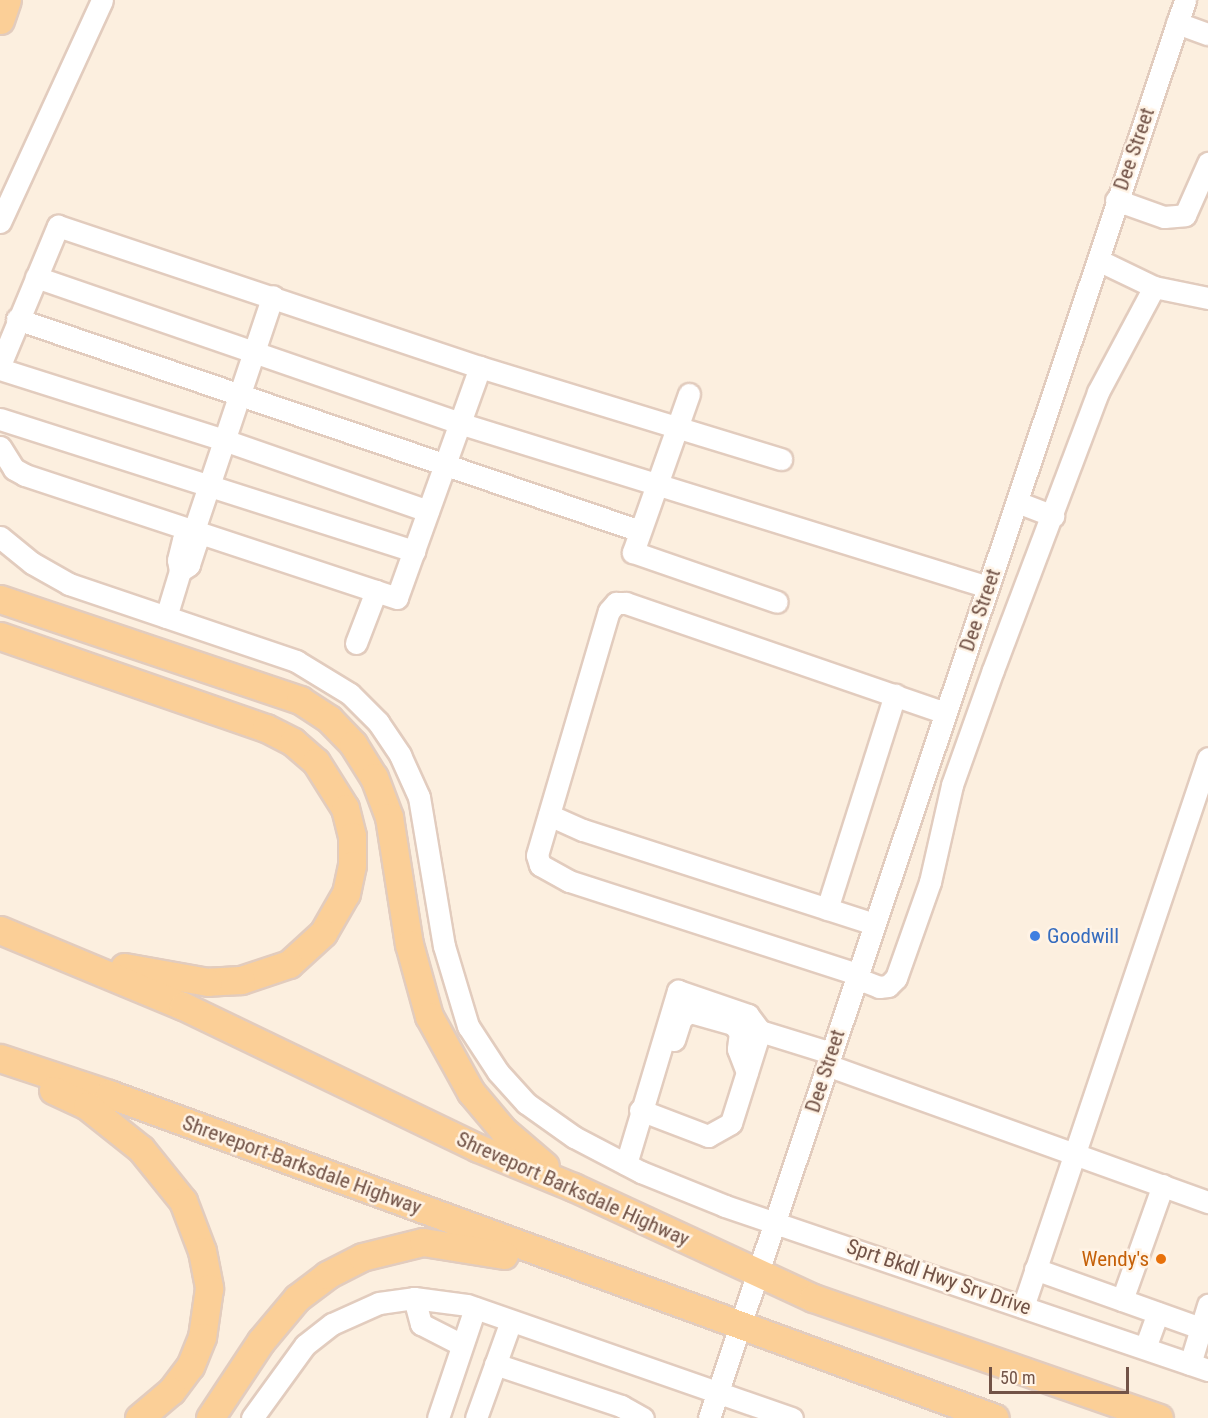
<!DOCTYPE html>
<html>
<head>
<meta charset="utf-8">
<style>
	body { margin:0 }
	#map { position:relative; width:1208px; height:1418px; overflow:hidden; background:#fcefdf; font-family:"Roboto Condensed",sans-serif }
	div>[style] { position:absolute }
	.roads { filter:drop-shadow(2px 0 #e2ccbe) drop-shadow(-2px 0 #e2ccbe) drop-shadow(0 2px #e2ccbe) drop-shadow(0 -2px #e2ccbe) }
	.minor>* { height:21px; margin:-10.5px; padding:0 10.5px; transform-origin:10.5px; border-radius:10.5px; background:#fff }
	.major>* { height:27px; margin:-13.5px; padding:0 13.5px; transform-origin:13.5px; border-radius:13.5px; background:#fbcf97 }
	.dots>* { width:16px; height:16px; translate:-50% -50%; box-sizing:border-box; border:3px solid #fff3e5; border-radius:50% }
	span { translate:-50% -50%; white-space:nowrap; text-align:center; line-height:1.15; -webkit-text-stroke:5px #fff3e5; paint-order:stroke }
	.street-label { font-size:21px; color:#725347 }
	.shop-label { font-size:21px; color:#366cbe }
	.left { translate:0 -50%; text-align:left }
	.food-label { font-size:21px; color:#c56008 }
	.right { translate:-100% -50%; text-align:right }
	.scale { position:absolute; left:989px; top:1367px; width:140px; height:27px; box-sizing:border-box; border:3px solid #725347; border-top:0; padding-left:8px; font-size:18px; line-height:21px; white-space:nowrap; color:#725347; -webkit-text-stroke:4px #fff3e5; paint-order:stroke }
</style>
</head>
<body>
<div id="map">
	<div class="roads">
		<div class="minor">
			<i style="left:1177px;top:23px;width:33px;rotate:20deg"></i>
			<i style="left:1116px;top:200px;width:51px;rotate:19.5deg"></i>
			<i style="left:1164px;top:217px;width:21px;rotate:-5deg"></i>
			<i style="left:1185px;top:215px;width:57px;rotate:-66.1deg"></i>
			<i style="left:0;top:222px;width:244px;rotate:-65.3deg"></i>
			<i style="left:1098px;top:260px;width:62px;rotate:25.7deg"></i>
			<i style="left:1154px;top:287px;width:55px;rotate:11.5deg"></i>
			<i style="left:36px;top:277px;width:447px;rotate:19deg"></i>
			<i style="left:459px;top:423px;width:554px;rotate:17.22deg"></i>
			<i style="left:17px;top:319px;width:658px;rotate:18.79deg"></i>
			<i style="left:0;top:365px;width:151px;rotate:-67.4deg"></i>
			<i style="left:58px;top:226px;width:445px;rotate:18.5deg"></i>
			<i style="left:480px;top:367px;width:245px;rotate:109.8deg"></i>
			<i style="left:397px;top:598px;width:392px;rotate:-161.7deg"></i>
			<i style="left:25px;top:475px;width:13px;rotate:-151deg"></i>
			<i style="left:14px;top:469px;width:26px;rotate:-122deg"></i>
			<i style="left:480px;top:367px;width:315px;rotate:17deg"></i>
			<i style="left:0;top:369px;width:235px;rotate:17.6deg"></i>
			<i style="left:224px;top:440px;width:216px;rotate:19.2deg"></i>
			<i style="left:689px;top:394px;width:168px;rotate:109.5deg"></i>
			<i style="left:633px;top:552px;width:152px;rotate:19.1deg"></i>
			<i style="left:0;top:419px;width:435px;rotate:17.7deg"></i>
			<i style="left:1017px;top:502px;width:39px;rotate:21deg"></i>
			<i style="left:192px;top:536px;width:253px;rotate:-71.4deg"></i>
			<i style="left:0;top:537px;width:41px;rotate:39.1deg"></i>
			<i style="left:32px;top:563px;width:43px;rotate:29.6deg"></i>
			<i style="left:69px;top:584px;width:240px;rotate:18.7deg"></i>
			<i style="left:296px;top:661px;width:63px;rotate:31.4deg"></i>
			<i style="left:350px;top:694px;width:40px;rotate:45deg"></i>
			<i style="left:378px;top:722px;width:40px;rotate:56deg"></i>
			<i style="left:400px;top:755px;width:46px;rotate:65.7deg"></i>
			<i style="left:419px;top:797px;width:151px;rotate:80.5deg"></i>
			<i style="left:444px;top:946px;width:84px;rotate:73.3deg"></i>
			<i style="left:468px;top:1026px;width:55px;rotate:56.9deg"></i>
			<i style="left:498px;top:1072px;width:42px;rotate:47.9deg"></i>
			<i style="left:526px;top:1103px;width:59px;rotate:35.3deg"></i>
			<i style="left:574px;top:1137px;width:76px;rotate:27.6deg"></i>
			<i style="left:641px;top:1172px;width:91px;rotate:22deg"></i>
			<i style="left:725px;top:1206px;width:510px;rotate:18.75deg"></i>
			<i style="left:166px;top:617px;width:48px;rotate:-73.1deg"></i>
			<i style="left:180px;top:571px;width:11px;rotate:-100deg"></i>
			<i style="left:178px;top:560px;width:21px;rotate:-76deg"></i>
			<i style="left:183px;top:540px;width:10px;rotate:-24deg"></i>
			<i style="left:192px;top:536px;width:8px;rotate:60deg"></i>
			<i style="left:196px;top:543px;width:23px;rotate:108deg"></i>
			<i style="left:189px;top:565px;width:11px;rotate:146deg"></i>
			<i style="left:356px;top:643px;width:56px;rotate:-69deg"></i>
			<i style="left:549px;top:815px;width:37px;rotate:24deg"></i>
			<i style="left:583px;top:830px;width:306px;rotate:17.9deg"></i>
			<i style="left:827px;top:909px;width:225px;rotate:-72.4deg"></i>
			<i style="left:857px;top:974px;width:303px;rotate:-162.1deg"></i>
			<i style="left:569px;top:881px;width:33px;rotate:-151deg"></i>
			<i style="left:540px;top:865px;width:10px;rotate:-107deg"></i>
			<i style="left:537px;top:855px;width:254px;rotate:-73.6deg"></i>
			<i style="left:609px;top:611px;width:11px;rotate:-49deg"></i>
			<i style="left:616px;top:603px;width:10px"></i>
			<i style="left:626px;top:603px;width:337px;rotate:19deg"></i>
			<i style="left:856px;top:978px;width:25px;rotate:21deg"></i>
			<i style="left:879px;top:987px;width:9px;rotate:-6deg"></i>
			<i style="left:888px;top:986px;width:11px;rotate:-45deg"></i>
			<i style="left:896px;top:978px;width:102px;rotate:-70.5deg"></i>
			<i style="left:930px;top:882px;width:99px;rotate:-77.2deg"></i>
			<i style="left:952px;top:785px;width:122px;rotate:-70.4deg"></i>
			<i style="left:993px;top:670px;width:297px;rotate:-69.3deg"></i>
			<i style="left:1098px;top:392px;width:119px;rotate:-61.9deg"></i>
			<i style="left:674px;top:1040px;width:23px;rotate:-72deg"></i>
			<i style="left:681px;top:1018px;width:11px;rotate:-34deg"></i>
			<i style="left:690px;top:1012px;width:45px;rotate:15.6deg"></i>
			<i style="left:733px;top:1024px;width:11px;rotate:49deg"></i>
			<i style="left:740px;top:1032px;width:17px;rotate:97deg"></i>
			<i style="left:738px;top:1049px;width:25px;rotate:69deg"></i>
			<i style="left:827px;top:1065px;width:405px;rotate:19.8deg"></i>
			<i style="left:640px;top:1110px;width:73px;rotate:20.9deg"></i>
			<i style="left:708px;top:1136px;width:26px;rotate:-29deg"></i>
			<i style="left:731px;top:1123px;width:96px;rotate:-72.5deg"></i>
			<i style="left:626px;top:1164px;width:181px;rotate:-73.3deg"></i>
			<i style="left:678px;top:991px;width:74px;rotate:18.9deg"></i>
			<i style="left:748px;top:1015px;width:20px;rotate:53deg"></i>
			<i style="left:760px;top:1031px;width:74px;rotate:17.2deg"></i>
			<i style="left:1035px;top:1269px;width:176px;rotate:19.6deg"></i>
			<i style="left:414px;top:1298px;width:27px;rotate:75deg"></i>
			<i style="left:421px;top:1324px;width:46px;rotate:27.1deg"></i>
			<i style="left:1122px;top:1300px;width:122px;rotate:-70.4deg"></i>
			<i style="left:1023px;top:1307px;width:579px;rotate:-71.38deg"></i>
			<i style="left:1145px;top:1348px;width:37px;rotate:-70deg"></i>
			<i style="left:495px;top:1364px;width:133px;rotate:18.4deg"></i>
			<i style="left:621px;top:1406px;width:25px;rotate:29deg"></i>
			<i style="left:1190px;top:1364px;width:62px;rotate:-73deg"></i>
			<i style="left:252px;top:1418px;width:90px;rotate:-54deg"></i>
			<i style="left:305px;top:1345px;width:34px;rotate:-38deg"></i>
			<i style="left:332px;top:1324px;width:51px;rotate:-24.1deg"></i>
			<i style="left:379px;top:1303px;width:35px;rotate:-8deg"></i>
			<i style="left:414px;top:1298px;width:53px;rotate:7.5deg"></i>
			<i style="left:467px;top:1305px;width:344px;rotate:19.2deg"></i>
			<i style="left:438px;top:1418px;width:116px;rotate:-71.4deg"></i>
			<i style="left:476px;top:1418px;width:103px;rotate:-70.2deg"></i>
			<i style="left:709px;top:1418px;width:1496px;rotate:-71.44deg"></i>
		</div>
		<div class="major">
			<i style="left:0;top:20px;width:21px;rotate:-71deg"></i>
			<i style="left:0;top:599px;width:317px;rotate:18.6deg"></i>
			<i style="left:300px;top:700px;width:35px;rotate:33deg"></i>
			<i style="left:329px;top:719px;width:35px;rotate:46deg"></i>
			<i style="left:353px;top:744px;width:39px;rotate:58deg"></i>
			<i style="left:374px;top:777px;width:43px;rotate:69.4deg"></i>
			<i style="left:389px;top:817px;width:129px;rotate:81.1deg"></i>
			<i style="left:409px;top:944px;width:75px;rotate:74.5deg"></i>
			<i style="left:429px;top:1016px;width:87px;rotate:61.1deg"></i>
			<i style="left:471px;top:1092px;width:50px;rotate:49.9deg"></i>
			<i style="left:503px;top:1130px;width:55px;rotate:40.6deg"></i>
			<i style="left:0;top:636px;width:281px;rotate:19.1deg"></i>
			<i style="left:266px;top:728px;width:30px;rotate:27deg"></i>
			<i style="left:293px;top:742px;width:30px;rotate:41deg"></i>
			<i style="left:316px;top:762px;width:54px;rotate:57.8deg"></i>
			<i style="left:345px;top:808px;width:29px;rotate:76deg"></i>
			<i style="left:352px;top:836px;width:29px;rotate:90deg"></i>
			<i style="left:352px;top:865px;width:29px;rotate:102deg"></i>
			<i style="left:346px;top:893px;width:46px;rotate:119.9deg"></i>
			<i style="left:323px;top:933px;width:46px;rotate:137.6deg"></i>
			<i style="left:289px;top:964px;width:51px;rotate:161.6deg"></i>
			<i style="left:241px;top:980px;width:33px;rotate:177deg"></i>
			<i style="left:208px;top:982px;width:85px;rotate:-169.9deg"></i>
			<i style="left:0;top:930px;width:198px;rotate:22.6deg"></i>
			<i style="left:183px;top:1006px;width:327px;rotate:25.7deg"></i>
			<i style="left:478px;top:1148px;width:103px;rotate:22.3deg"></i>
			<i style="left:573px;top:1187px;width:264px;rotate:24.8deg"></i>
			<i style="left:813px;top:1298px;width:366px;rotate:19.1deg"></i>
			<i style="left:0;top:1058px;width:115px;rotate:18.3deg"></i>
			<i style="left:109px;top:1094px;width:943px;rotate:20.09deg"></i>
			<i style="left:53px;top:1090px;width:38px;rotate:25deg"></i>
			<i style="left:87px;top:1106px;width:69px;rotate:38.5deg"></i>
			<i style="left:141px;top:1149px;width:67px;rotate:51.1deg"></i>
			<i style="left:183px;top:1201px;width:53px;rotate:69.2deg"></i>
			<i style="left:202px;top:1251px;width:38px;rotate:79deg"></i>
			<i style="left:209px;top:1288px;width:49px;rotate:98.1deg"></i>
			<i style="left:202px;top:1337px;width:31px;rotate:112deg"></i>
			<i style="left:190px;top:1366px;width:31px;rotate:127deg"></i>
			<i style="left:171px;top:1391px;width:42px;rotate:139.8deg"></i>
			<i style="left:210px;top:1418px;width:92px;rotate:-56.5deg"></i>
			<i style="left:261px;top:1341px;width:56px;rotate:-50.1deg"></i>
			<i style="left:297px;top:1298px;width:38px;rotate:-37deg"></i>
			<i style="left:327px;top:1275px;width:39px;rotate:-27deg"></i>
			<i style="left:362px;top:1257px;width:63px;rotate:-13.8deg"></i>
			<i style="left:423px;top:1242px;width:82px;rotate:9.1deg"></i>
		</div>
	</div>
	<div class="dots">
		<i style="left:1035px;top:936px;background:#3f7fe0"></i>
		<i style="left:1161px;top:1259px;background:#e8710a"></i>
	</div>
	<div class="street-label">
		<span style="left:1134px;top:149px;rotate:-71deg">Dee Street</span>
		<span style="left:980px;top:610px;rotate:-71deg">Dee Street</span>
		<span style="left:825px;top:1071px;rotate:-72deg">Dee Street</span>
		<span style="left:302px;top:1165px;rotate:20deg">Shreveport-Barksdale Highway</span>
		<span style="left:573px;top:1189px;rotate:24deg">Shreveport Barksdale Highway</span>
		<span style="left:939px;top:1277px;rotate:19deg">Sprt Bkdl Hwy Srv Drive</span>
	</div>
	<div class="shop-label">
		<span class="left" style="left:1047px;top:936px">Goodwill</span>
	</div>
	<div class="food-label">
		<span class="right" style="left:1149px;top:1259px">Wendy's</span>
	</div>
	<div class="scale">50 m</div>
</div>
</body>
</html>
